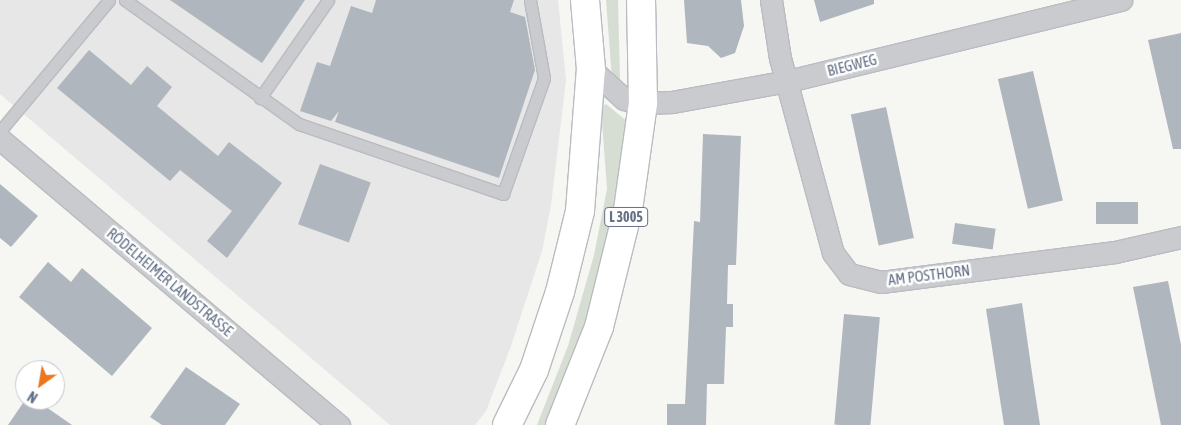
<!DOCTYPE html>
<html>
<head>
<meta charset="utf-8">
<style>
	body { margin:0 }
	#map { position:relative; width:1181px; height:425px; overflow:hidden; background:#f6f6f3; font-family:"Asap Condensed",sans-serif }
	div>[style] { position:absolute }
	.built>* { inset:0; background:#e6e7e6 }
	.green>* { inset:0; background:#d6ded3 }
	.building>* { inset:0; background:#b0b6bd; transform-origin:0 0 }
	.roads { filter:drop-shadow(1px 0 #b9bcc0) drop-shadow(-1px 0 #b9bcc0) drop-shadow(0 1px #b9bcc0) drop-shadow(0 -1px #b9bcc0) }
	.lane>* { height:11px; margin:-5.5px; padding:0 5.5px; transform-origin:5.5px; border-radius:5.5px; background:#c9cbcf }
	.street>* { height:21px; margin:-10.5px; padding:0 10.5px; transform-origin:10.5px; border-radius:10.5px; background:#c9cbcf }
	.primary>* { height:28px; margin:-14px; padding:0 14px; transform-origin:14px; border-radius:14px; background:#fff }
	span { translate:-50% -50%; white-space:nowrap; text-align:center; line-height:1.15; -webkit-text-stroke:5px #fff; paint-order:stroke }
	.shield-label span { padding:1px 4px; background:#fff; border:1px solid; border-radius:4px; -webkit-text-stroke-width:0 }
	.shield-label { font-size:14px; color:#637086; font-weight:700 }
	.street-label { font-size:15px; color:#637086 }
	.north { position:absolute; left:15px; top:360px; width:50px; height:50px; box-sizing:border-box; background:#fff; border:1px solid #c1c6cf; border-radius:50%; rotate:212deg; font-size:14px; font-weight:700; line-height:20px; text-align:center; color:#637086 }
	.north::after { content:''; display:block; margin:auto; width:18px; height:22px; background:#ed751c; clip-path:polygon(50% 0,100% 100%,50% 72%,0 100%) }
</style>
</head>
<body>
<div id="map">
	<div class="built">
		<i style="clip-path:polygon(0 0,558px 0,566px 80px,551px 205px,542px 251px,511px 346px,486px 411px,475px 425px,390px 425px,0 94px)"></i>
	</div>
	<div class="green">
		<i style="clip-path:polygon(606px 0,618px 0,620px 79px,612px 79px)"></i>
		<i style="clip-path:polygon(606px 104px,628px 122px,610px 241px,573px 364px,547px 425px,537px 425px,568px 346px,594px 255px,607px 189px,601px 108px)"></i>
	</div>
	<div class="building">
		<i style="clip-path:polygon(170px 0,305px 0,262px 63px)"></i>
		<i style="clip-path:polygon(376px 0,514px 0,510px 12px,525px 17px,535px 70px,499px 178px,335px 122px,339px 111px,331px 121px,300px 111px,317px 62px,330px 66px,351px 6px,372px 13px)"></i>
		<i style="clip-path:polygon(684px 0,741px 0,744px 26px,735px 53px,721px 58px,708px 46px,687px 43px)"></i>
		<i style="clip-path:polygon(814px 0,874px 0,874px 4px,820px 22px)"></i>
		<i style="clip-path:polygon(1181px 33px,1181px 149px,1173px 149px,1148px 40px)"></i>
		<i style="clip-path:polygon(89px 50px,131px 85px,147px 66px,172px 87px,157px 106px,218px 156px,229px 142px,282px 183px,227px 258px,207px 241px,232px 211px,180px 170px,170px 181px,57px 88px)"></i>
		<i style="left:1033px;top:71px;width:133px;height:36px;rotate:77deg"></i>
		<i style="left:886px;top:107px;width:134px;height:36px;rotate:78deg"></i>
		<i style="clip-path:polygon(703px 134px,741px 136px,736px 265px,728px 265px,727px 304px,733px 304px,733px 327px,726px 327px,724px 384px,707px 384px,706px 425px,667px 425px,667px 404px,685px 404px,694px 221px,700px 222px)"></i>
		<i style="left:320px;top:164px;width:54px;height:64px;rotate:20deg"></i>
		<i style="clip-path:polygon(0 184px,38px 216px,11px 247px,0 238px)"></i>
		<i style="left:1096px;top:202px;width:42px;height:22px"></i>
		<i style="left:955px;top:223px;width:41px;height:21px;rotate:8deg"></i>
		<i style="clip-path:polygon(48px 262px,71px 282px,82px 268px,152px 328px,112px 376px,19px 297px)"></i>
		<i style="clip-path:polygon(1168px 281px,1181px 345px,1181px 425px,1161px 425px,1133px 287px)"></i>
		<i style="clip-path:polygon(1022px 303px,1032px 373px,1040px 425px,1004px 425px,1001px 406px,986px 309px)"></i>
		<i style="left:844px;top:314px;width:36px;height:111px;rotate:5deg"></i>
		<i style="clip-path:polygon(186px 367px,240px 404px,225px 425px,162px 425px,150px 417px)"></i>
		<i style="clip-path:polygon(25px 400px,36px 400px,72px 425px,8px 425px)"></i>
	</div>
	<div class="roads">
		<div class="lane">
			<i style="left:125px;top:0;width:214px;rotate:35.5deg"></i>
			<i style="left:299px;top:124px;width:216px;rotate:18.9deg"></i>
			<i style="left:503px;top:194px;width:123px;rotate:-70.5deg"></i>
			<i style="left:544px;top:78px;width:79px;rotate:-100.2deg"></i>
			<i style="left:260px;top:98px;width:119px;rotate:-55.2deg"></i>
			<i style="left:0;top:131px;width:170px;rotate:-50.2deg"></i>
		</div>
		<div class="street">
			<i style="left:771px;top:0;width:59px;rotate:81.2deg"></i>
			<i style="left:780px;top:58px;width:202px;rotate:74.8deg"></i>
			<i style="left:833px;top:253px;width:26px;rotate:53deg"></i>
			<i style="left:849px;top:274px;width:33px;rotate:14deg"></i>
			<i style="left:881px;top:282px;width:236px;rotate:-7.3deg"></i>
			<i style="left:1115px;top:252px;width:68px;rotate:-12.8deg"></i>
			<i style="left:591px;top:69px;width:45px;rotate:42.3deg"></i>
			<i style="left:624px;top:99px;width:19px;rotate:12deg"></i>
			<i style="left:643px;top:103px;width:29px;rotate:-2deg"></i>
			<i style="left:672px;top:102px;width:118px;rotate:-10.3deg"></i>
			<i style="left:788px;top:81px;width:343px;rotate:-13.7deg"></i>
			<i style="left:0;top:139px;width:444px;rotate:40.2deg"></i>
		</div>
		<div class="primary">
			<i style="left:507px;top:425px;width:61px;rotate:-63.9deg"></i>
			<i style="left:534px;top:370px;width:82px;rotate:-71.6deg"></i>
			<i style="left:560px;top:292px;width:83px;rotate:-76.1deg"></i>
			<i style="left:580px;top:211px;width:142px;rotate:-85.6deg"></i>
			<i style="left:591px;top:69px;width:69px;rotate:-95deg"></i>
			<i style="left:560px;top:425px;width:105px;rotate:-68.3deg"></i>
			<i style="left:599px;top:327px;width:121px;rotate:-76.1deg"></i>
			<i style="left:628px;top:210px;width:108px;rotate:-82deg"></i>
			<i style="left:643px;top:103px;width:103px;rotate:-91.1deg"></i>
		</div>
	</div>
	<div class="shield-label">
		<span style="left:626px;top:217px">L 3005</span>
	</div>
	<div class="street-label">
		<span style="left:852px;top:65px;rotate:-14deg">BIEGWEG</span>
		<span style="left:929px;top:275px;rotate:-7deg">AM POSTHORN</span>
		<span style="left:170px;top:282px;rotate:40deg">RÖDELHEIMER LANDSTRASSE</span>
	</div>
	<div class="north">N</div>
</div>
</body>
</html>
